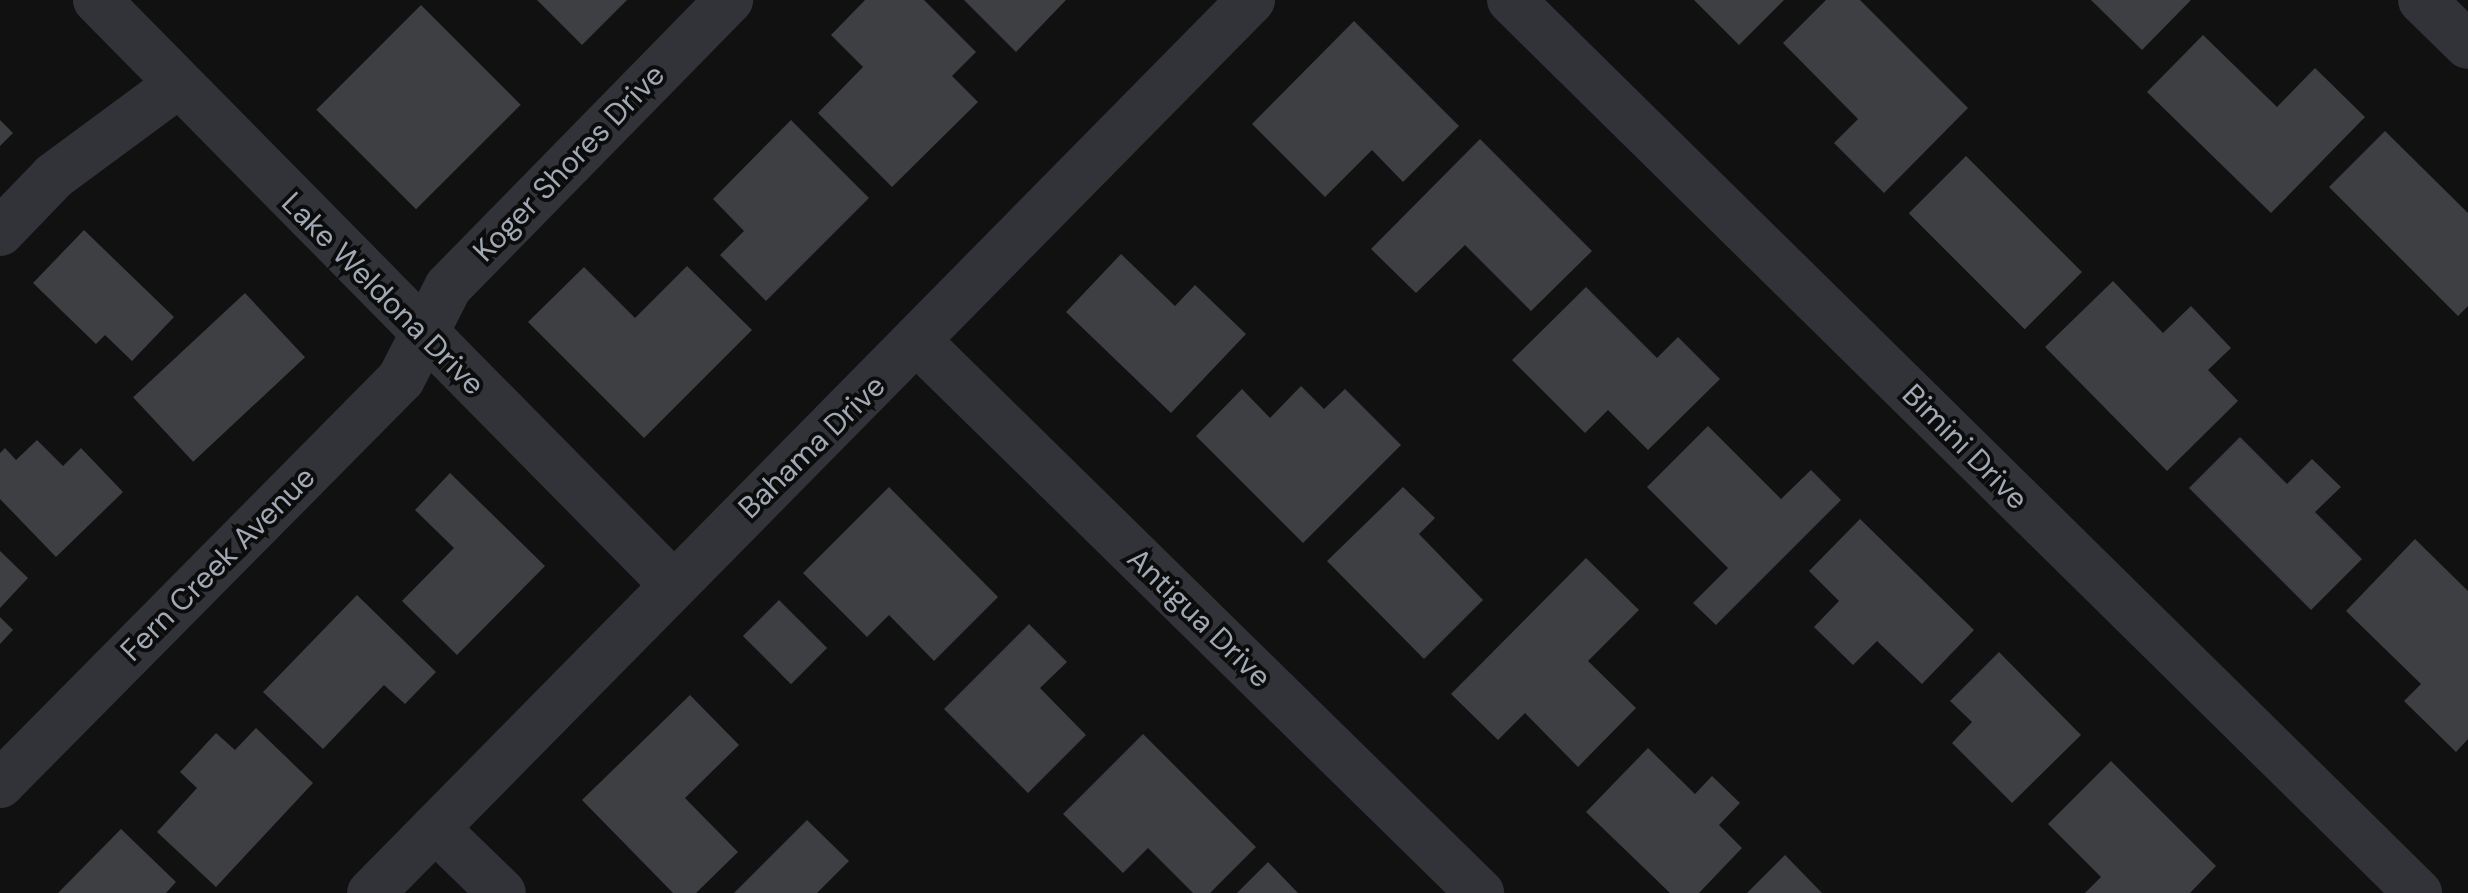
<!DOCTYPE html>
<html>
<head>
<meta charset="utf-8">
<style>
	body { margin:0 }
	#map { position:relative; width:2468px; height:893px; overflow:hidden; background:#111112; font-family:"DM Sans",sans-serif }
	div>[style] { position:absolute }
	.building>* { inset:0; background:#3d3f43; transform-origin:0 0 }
	.minor>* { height:48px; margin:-24px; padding:0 24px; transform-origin:24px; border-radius:24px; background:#313338 }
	span { translate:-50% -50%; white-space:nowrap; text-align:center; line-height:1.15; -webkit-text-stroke:8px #0c0c0d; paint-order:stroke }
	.street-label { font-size:30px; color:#a1a9b4 }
</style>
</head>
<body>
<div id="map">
	<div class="building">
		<i style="clip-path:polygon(537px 0,627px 0,582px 45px)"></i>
		<i style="clip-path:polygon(865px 0,924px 0,976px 52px,952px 76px,978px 102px,892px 187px,818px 113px,863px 67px,831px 35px)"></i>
		<i style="clip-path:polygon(964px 0,1066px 0,1016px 52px)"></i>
		<i style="clip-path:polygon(1694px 0,1784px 0,1739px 45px)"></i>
		<i style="clip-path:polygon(1826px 0,1860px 0,1968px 108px,1884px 193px,1834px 143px,1858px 119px,1783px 43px)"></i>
		<i style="clip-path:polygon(2091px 0,2191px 0,2142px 50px)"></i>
		<i style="left:421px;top:5px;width:141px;height:148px;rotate:45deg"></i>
		<i style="clip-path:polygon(1354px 21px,1459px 126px,1403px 182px,1372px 150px,1325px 197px,1252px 124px)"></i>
		<i style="clip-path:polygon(2203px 35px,2277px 107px,2315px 68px,2365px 117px,2271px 213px,2147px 92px)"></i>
		<i style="clip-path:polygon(0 120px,13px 133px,0 146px)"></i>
		<i style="clip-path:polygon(791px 120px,869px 198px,766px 301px,720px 255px,744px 231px,713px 199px)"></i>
		<i style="clip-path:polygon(2385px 131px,2468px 213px,2468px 306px,2458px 316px,2329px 187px)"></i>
		<i style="clip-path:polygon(1480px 139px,1592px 251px,1531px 311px,1465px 245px,1416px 293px,1371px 249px)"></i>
		<i style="left:1966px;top:156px;width:164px;height:81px;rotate:45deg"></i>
		<i style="clip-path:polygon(84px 230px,174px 317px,132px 361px,105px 335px,96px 344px,33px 283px)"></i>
		<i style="clip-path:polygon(1121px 254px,1175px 306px,1195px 285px,1246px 334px,1171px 413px,1066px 312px)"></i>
		<i style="clip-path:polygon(687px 266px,752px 330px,644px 438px,528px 322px,584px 267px,635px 318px)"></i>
		<i style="clip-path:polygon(2113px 281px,2163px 333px,2191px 306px,2231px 348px,2208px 370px,2238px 401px,2167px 471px,2045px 347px)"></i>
		<i style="clip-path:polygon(1586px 287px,1657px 358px,1678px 337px,1720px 379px,1648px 450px,1608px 410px,1585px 433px,1512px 360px)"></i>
		<i style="left:245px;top:293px;width:88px;height:153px;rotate:47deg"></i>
		<i style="clip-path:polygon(1301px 386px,1324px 409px,1345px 389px,1401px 445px,1303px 543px,1196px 436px,1242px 389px,1270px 418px)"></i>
		<i style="clip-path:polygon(1708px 426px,1781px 499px,1811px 470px,1841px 500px,1716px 625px,1693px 603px,1728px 568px,1647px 487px)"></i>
		<i style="clip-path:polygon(2240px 437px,2287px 484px,2312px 459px,2341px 487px,2315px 512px,2362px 559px,2311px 610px,2189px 488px)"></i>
		<i style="clip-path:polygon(37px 440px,63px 466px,81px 448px,123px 492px,56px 557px,0 499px,0 453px,5px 448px,16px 460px)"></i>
		<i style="clip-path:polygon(450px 473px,545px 566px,457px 655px,402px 601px,454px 548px,415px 510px)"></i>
		<i style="clip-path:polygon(889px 487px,998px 597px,934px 661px,889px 615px,867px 637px,803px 573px)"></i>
		<i style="clip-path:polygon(1403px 487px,1435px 518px,1419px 534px,1483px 600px,1424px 659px,1327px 561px)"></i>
		<i style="clip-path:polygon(1860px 519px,1974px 630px,1922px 684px,1877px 641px,1853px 665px,1814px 627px,1839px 601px,1809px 571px)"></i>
		<i style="clip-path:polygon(2415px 539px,2468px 591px,2468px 739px,2456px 752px,2404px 701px,2421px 684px,2346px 611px)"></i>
		<i style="clip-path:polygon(0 551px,28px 578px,0 608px)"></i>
		<i style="clip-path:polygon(1586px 558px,1639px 610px,1588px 661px,1636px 708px,1578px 767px,1525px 713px,1498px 740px,1451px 694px)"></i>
		<i style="clip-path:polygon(357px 595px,436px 672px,405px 704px,384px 685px,323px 749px,263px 692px)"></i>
		<i style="left:779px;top:600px;width:68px;height:51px;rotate:45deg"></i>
		<i style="clip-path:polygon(0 617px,13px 630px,0 644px)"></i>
		<i style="clip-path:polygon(1029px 624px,1067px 662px,1040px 688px,1086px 735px,1028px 793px,944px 709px)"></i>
		<i style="clip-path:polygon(1999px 652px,2081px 735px,2012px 803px,1952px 743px,1972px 722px,1950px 701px)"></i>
		<i style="clip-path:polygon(690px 695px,739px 745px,685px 798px,738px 852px,696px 893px,673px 893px,582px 800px)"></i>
		<i style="clip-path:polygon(256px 728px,313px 783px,216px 887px,157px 832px,197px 788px,180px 772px,216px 733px,235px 750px)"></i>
		<i style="clip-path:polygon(1143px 734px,1256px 847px,1210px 893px,1193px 893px,1148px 848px,1123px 873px,1063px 814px)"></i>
		<i style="clip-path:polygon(1648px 748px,1695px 794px,1712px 776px,1740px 803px,1719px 825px,1742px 848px,1699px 893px,1670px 893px,1586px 812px)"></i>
		<i style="clip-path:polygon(2111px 761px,2216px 866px,2190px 893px,2085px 893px,2101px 877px,2048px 824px)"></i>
		<i style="clip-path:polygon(807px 820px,849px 861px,817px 893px,734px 893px)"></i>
		<i style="clip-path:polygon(121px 829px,176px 882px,166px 893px,58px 893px)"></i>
		<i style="clip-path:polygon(1785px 855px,1822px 893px,1747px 893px)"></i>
		<i style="clip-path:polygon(1268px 862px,1298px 893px,1237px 893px)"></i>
	</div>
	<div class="minor">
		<i style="left:97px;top:0;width:820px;rotate:45.4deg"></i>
		<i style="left:1511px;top:0;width:1273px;rotate:44.55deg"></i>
		<i style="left:2422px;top:0;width:64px;rotate:44.4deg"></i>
		<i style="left:0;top:232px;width:78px;rotate:-46deg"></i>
		<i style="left:54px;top:176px;width:152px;rotate:-36.4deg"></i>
		<i style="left:919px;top:343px;width:786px;rotate:44.43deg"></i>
		<i style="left:0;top:784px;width:570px;rotate:-45.28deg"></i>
		<i style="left:401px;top:379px;width:103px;rotate:-62.9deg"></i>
		<i style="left:448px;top:287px;width:402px;rotate:-45.6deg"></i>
		<i style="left:435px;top:828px;width:93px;rotate:44.1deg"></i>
		<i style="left:371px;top:893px;width:1254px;rotate:-45.42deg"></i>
	</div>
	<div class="street-label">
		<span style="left:569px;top:163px;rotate:-46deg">Koger Shores Drive</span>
		<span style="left:383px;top:294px;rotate:45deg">Lake Weldona Drive</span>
		<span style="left:812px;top:447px;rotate:-44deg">Bahama Drive</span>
		<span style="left:1965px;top:447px;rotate:45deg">Bimini Drive</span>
		<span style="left:218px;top:564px;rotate:-45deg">Fern Creek Avenue</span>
		<span style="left:1199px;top:618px;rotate:44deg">Antigua Drive</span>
	</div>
</div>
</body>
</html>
